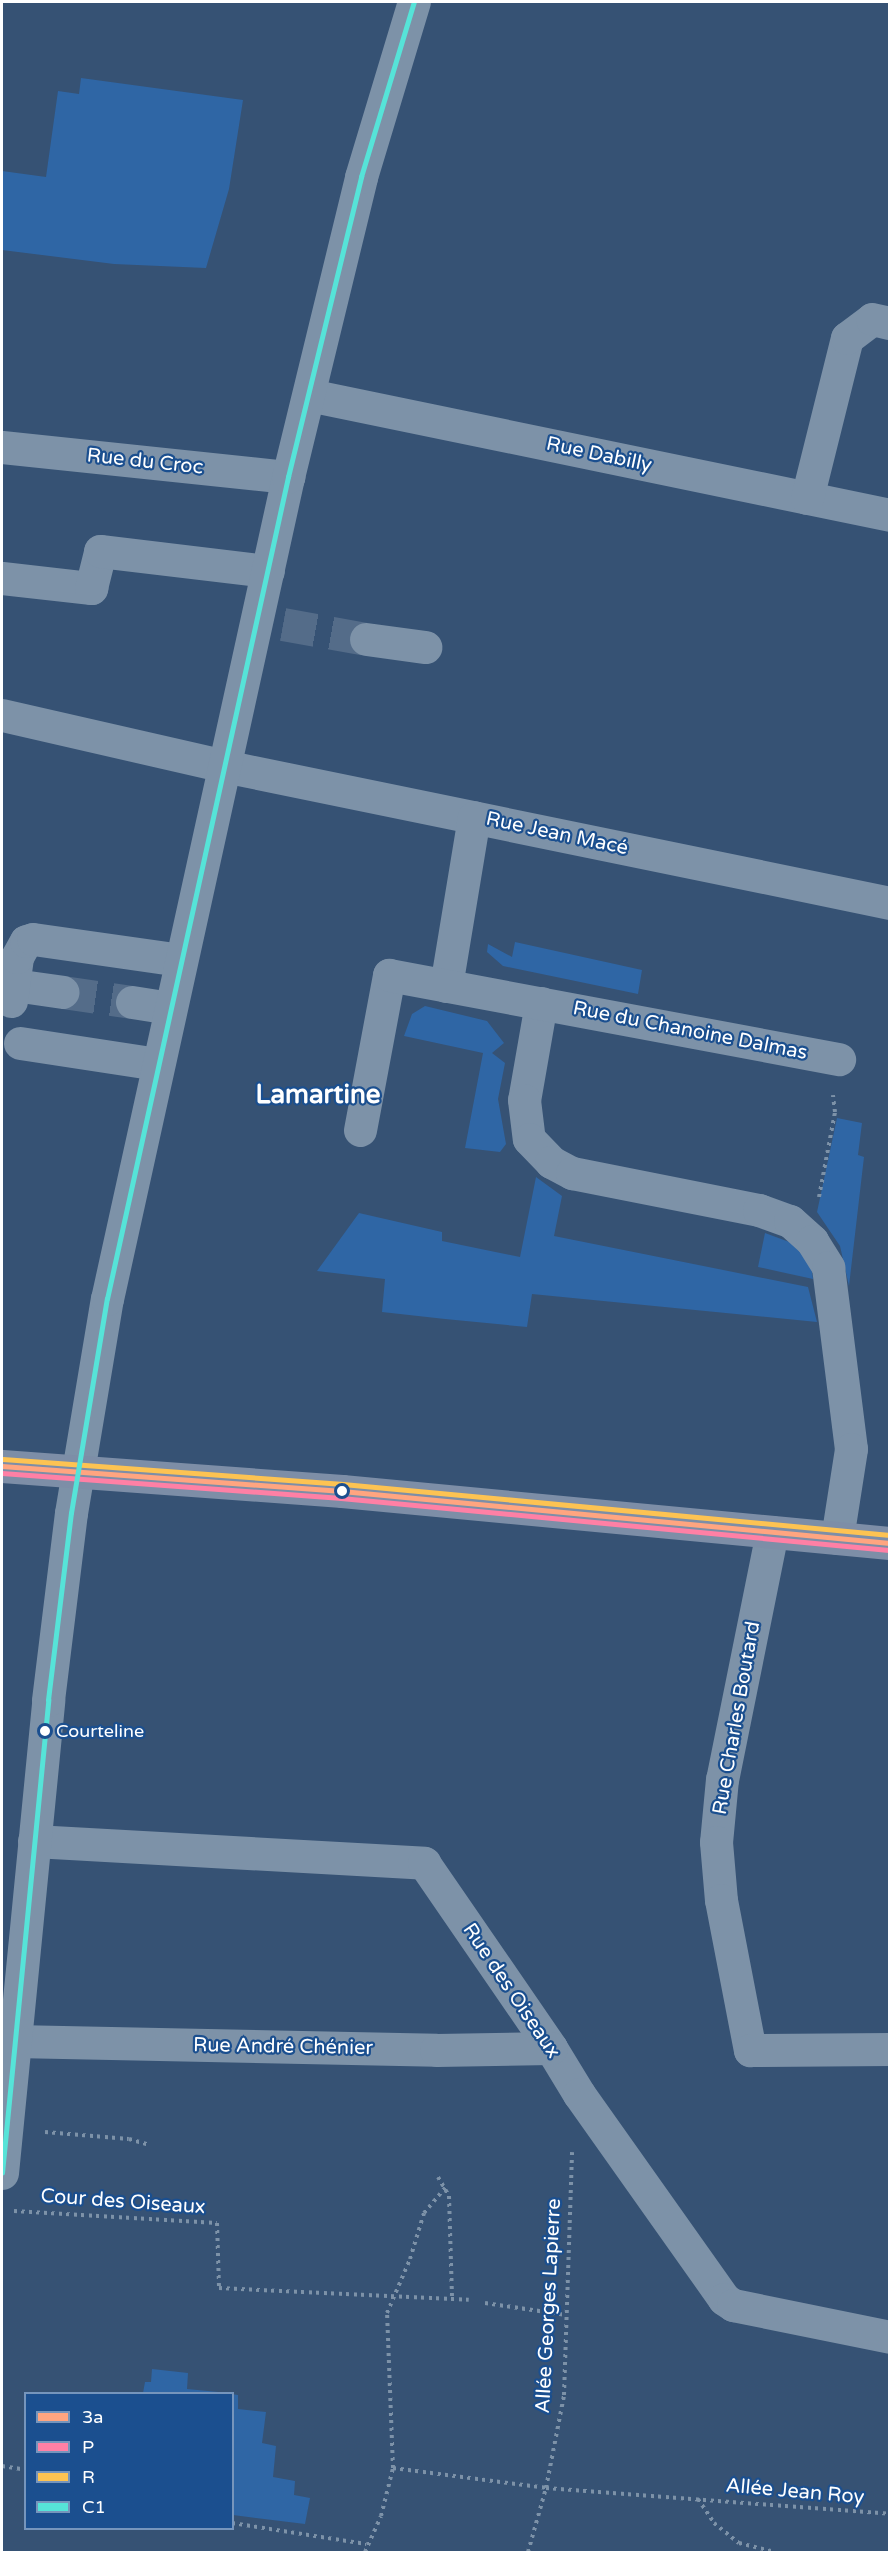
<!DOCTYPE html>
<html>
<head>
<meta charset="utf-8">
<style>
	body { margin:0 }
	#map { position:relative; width:891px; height:2554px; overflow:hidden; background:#365274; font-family:"Varela Round",sans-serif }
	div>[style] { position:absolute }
	.green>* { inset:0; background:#2f66a5 }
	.minor-tunnel>* { height:33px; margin-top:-16.5px; transform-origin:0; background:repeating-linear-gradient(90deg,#546c89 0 33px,transparent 0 49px) }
	.path>* { height:4px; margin-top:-2px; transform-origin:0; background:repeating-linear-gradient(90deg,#7d92a8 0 3px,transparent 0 7.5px) }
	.minor>* { height:33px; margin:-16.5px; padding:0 16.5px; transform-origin:16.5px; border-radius:16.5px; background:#7d92a8 }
	.major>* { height:33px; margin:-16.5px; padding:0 16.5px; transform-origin:16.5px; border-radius:16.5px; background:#7d8ea7 }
	.bus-1>* { height:4.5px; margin:-2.25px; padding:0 2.25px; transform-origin:2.25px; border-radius:2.25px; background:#ffa580 }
	.bus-2>* { height:4.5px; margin:-2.25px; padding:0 2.25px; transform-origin:2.25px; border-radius:2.25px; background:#ff80a5 }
	.bus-3>* { height:4.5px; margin:-2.25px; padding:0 2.25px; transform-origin:2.25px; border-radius:2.25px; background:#fdc352 }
	.bus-4>* { height:4.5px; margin:-2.25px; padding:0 2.25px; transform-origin:2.25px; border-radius:2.25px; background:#56e3d8 }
	.dots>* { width:16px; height:16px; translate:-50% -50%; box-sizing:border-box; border:3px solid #1b4f8f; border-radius:50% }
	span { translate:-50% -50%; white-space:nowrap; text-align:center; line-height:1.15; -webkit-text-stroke:4.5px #1b4f8f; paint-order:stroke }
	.bus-label { font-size:18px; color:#fff }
	.left { translate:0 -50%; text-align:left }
	.street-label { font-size:20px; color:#fff }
	.district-label { font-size:26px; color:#fff; font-weight:700 }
	.frame { position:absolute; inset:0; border:3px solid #fff; pointer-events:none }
	.legend { position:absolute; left:24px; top:2392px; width:210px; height:138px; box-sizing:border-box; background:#1b4f8f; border:2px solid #7695bc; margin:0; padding:8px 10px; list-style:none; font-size:18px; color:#fff }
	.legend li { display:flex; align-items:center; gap:12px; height:30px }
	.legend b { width:30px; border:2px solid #7695bc }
</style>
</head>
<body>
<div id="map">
	<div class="green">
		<i style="clip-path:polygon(81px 78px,243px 100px,229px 189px,206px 268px,114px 264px,2px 250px,2px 171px,46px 177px,58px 91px,79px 94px)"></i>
		<i style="clip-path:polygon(515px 942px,642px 970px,638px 994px,503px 966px,487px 952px,488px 944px,512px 957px)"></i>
		<i style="clip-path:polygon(425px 1006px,487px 1021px,504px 1043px,492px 1053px,505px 1063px,498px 1099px,506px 1144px,500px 1152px,465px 1148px,483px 1053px,404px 1036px,412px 1014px)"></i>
		<i style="clip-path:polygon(837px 1118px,862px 1123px,858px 1155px,864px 1157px,849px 1286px,840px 1246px,817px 1212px)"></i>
		<i style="clip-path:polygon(536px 1177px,562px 1196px,554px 1236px,808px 1287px,817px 1322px,532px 1294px,527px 1327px,445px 1319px,382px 1312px,385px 1279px,317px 1271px,359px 1213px,442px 1232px,442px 1241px,520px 1257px)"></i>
		<i style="clip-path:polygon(765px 1233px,792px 1243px,810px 1259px,813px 1279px,758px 1267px)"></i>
		<i style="clip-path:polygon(152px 2369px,188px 2373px,187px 2389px,229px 2393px,143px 2393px,145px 2382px,151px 2382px)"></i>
		<i style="clip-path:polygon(232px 2394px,238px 2395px,238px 2409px,266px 2412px,262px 2443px,276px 2446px,273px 2477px,295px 2481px,294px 2495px,310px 2498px,305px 2524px,233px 2515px)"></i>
	</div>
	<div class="minor-tunnel">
		<i style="left:283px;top:624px;width:84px;rotate:10.2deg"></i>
		<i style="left:63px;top:992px;width:70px;rotate:8.2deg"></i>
	</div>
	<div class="path">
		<i style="left:819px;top:1197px;width:86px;rotate:-79.3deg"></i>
		<i style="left:835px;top:1112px;width:17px;rotate:-97deg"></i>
		<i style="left:45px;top:2132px;width:84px;rotate:4.8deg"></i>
		<i style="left:129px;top:2139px;width:19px;rotate:16deg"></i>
		<i style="left:438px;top:2177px;width:22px;rotate:60deg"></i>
		<i style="left:449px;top:2196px;width:101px;rotate:88.3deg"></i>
		<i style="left:14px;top:2211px;width:203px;rotate:3.4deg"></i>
		<i style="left:217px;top:2223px;width:65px;rotate:88.2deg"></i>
		<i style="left:219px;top:2288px;width:250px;rotate:2.7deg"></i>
		<i style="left:485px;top:2303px;width:82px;rotate:8.4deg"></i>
		<i style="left:2px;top:2466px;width:24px;rotate:9deg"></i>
		<i style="left:393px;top:2468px;width:154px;rotate:7.4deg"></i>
		<i style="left:546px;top:2488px;width:345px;rotate:4.3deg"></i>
		<i style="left:698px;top:2499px;width:29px;rotate:56deg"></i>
		<i style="left:714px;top:2523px;width:32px;rotate:39deg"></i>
		<i style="left:739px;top:2543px;width:36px;rotate:14deg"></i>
		<i style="left:232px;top:2523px;width:136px;rotate:8.9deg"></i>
		<i style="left:365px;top:2552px;width:39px;rotate:-66deg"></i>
		<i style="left:381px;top:2516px;width:49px;rotate:-76deg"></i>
		<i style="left:393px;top:2468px;width:155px;rotate:-92.2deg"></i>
		<i style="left:387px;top:2313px;width:59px;rotate:-66.9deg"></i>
		<i style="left:410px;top:2259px;width:48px;rotate:-73.1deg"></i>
		<i style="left:424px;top:2213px;width:33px;rotate:-50deg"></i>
		<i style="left:528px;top:2552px;width:66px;rotate:-74.3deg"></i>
		<i style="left:546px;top:2488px;width:95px;rotate:-79deg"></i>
		<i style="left:564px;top:2395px;width:243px;rotate:-88.1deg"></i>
	</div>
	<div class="minor">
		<i style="left:309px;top:395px;width:593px;rotate:11.67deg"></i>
		<i style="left:2px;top:447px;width:288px;rotate:6deg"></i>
		<i style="left:807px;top:498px;width:165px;rotate:-76deg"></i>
		<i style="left:847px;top:338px;width:31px;rotate:-37deg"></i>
		<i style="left:872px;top:319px;width:18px;rotate:13deg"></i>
		<i style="left:2px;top:578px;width:90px;rotate:6.4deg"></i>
		<i style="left:91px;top:588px;width:38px;rotate:-76deg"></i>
		<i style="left:100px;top:551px;width:169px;rotate:6.8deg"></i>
		<i style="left:366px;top:639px;width:60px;rotate:7.7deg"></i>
		<i style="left:2px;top:715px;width:228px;rotate:12.9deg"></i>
		<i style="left:224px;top:766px;width:680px;rotate:11.62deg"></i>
		<i style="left:14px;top:985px;width:49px;rotate:8.1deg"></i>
		<i style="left:446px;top:986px;width:171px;rotate:-80.6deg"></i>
		<i style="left:11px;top:1001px;width:44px;rotate:-82.2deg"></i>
		<i style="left:17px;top:957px;width:18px;rotate:-61deg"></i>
		<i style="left:26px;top:941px;width:7px;rotate:-16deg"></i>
		<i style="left:33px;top:939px;width:148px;rotate:8.1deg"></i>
		<i style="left:132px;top:1002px;width:37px;rotate:9deg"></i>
		<i style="left:541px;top:1003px;width:98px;rotate:99.9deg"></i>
		<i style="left:524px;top:1100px;width:39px;rotate:83deg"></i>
		<i style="left:529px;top:1139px;width:32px;rotate:46deg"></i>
		<i style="left:551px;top:1162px;width:24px;rotate:28deg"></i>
		<i style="left:572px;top:1173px;width:191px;rotate:11.2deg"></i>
		<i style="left:759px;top:1210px;width:33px;rotate:20deg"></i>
		<i style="left:790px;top:1221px;width:30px;rotate:42deg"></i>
		<i style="left:812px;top:1241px;width:31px;rotate:58deg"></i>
		<i style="left:828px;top:1267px;width:183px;rotate:82.8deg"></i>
		<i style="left:851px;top:1449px;width:90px;rotate:98.9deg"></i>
		<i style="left:20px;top:1043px;width:139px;rotate:8.7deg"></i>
		<i style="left:360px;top:1130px;width:158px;rotate:-79.4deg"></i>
		<i style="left:389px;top:975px;width:458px;rotate:10.6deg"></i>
		<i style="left:772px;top:1532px;width:252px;rotate:101.4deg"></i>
		<i style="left:722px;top:1779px;width:63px;rotate:95.4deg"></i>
		<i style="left:716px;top:1842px;width:58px;rotate:85.1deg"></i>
		<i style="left:721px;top:1900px;width:153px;rotate:79.1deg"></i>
		<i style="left:750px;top:2050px;width:140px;rotate:-0.4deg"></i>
		<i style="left:34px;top:1841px;width:391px;rotate:3.2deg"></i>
		<i style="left:424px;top:1863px;width:224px;rotate:55.5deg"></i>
		<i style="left:551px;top:2048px;width:54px;rotate:58.7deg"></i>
		<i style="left:579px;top:2094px;width:251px;rotate:54.7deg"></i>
		<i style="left:724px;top:2299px;width:11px;rotate:34deg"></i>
		<i style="left:733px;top:2305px;width:160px;rotate:11.5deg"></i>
		<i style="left:14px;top:2041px;width:422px;rotate:1.2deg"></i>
		<i style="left:436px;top:2050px;width:115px;rotate:-1deg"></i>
		<i style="left:2px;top:2173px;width:475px;rotate:-84.4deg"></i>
		<i style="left:48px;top:1700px;width:188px;rotate:-83deg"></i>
		<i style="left:71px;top:1513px;width:217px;rotate:-80.5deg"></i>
		<i style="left:107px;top:1299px;width:842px;rotate:-77.58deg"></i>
		<i style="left:288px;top:477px;width:309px;rotate:-76.3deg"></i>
		<i style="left:361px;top:177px;width:183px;rotate:-73.2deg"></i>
	</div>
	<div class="major">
		<i style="left:2px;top:1466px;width:341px;rotate:4.2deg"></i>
		<i style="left:342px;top:1491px;width:550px;rotate:5.42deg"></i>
	</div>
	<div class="bus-1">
		<i style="left:2px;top:1466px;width:341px;rotate:4.2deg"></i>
		<i style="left:342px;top:1491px;width:550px;rotate:5.42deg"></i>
	</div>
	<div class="bus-2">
		<i style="left:2px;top:1473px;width:340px;rotate:4.2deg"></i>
		<i style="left:341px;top:1498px;width:550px;rotate:5.42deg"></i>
	</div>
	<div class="bus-3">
		<i style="left:3px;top:1459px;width:341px;rotate:4.2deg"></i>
		<i style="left:343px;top:1484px;width:549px;rotate:5.33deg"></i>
	</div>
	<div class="bus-4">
		<i style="left:2px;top:2173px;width:475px;rotate:-84.4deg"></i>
		<i style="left:48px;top:1700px;width:188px;rotate:-83deg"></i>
		<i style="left:71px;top:1513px;width:217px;rotate:-80.5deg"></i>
		<i style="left:107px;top:1299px;width:842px;rotate:-77.58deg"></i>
		<i style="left:288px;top:477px;width:309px;rotate:-76.3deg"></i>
		<i style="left:361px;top:177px;width:183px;rotate:-73.2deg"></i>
	</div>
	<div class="dots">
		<i style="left:342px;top:1491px;background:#fff"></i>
		<i style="left:45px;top:1731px;background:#fff"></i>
	</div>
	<div class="bus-label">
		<span class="left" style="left:56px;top:1731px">Courteline</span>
	</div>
	<div class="street-label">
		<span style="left:599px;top:455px;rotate:12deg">Rue Dabilly</span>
		<span style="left:145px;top:462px;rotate:6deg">Rue du Croc</span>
		<span style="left:557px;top:834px;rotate:12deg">Rue Jean Macé</span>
		<span style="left:690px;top:1031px;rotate:11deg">Rue du Chanoine Dalmas</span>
		<span style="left:737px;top:1718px;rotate:-80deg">Rue Charles Boutard</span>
		<span style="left:511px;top:1991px;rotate:56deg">Rue des Oiseaux</span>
		<span style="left:283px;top:2047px;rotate:1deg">Rue André Chénier</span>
		<span style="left:123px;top:2202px;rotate:4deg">Cour des Oiseaux</span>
		<span style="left:549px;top:2306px;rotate:-87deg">Allée Georges Lapierre</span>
		<span style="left:795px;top:2492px;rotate:5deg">Allée Jean Roy</span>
	</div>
	<div class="district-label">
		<span style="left:318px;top:1095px">Lamartine</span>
	</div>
	<div class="frame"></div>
	<ul class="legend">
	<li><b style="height:8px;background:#ffa580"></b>3a</li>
	<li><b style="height:8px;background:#ff80a5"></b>P</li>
	<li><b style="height:8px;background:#fdc352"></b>R</li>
	<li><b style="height:8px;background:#56e3d8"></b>C1</li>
	</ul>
</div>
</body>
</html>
